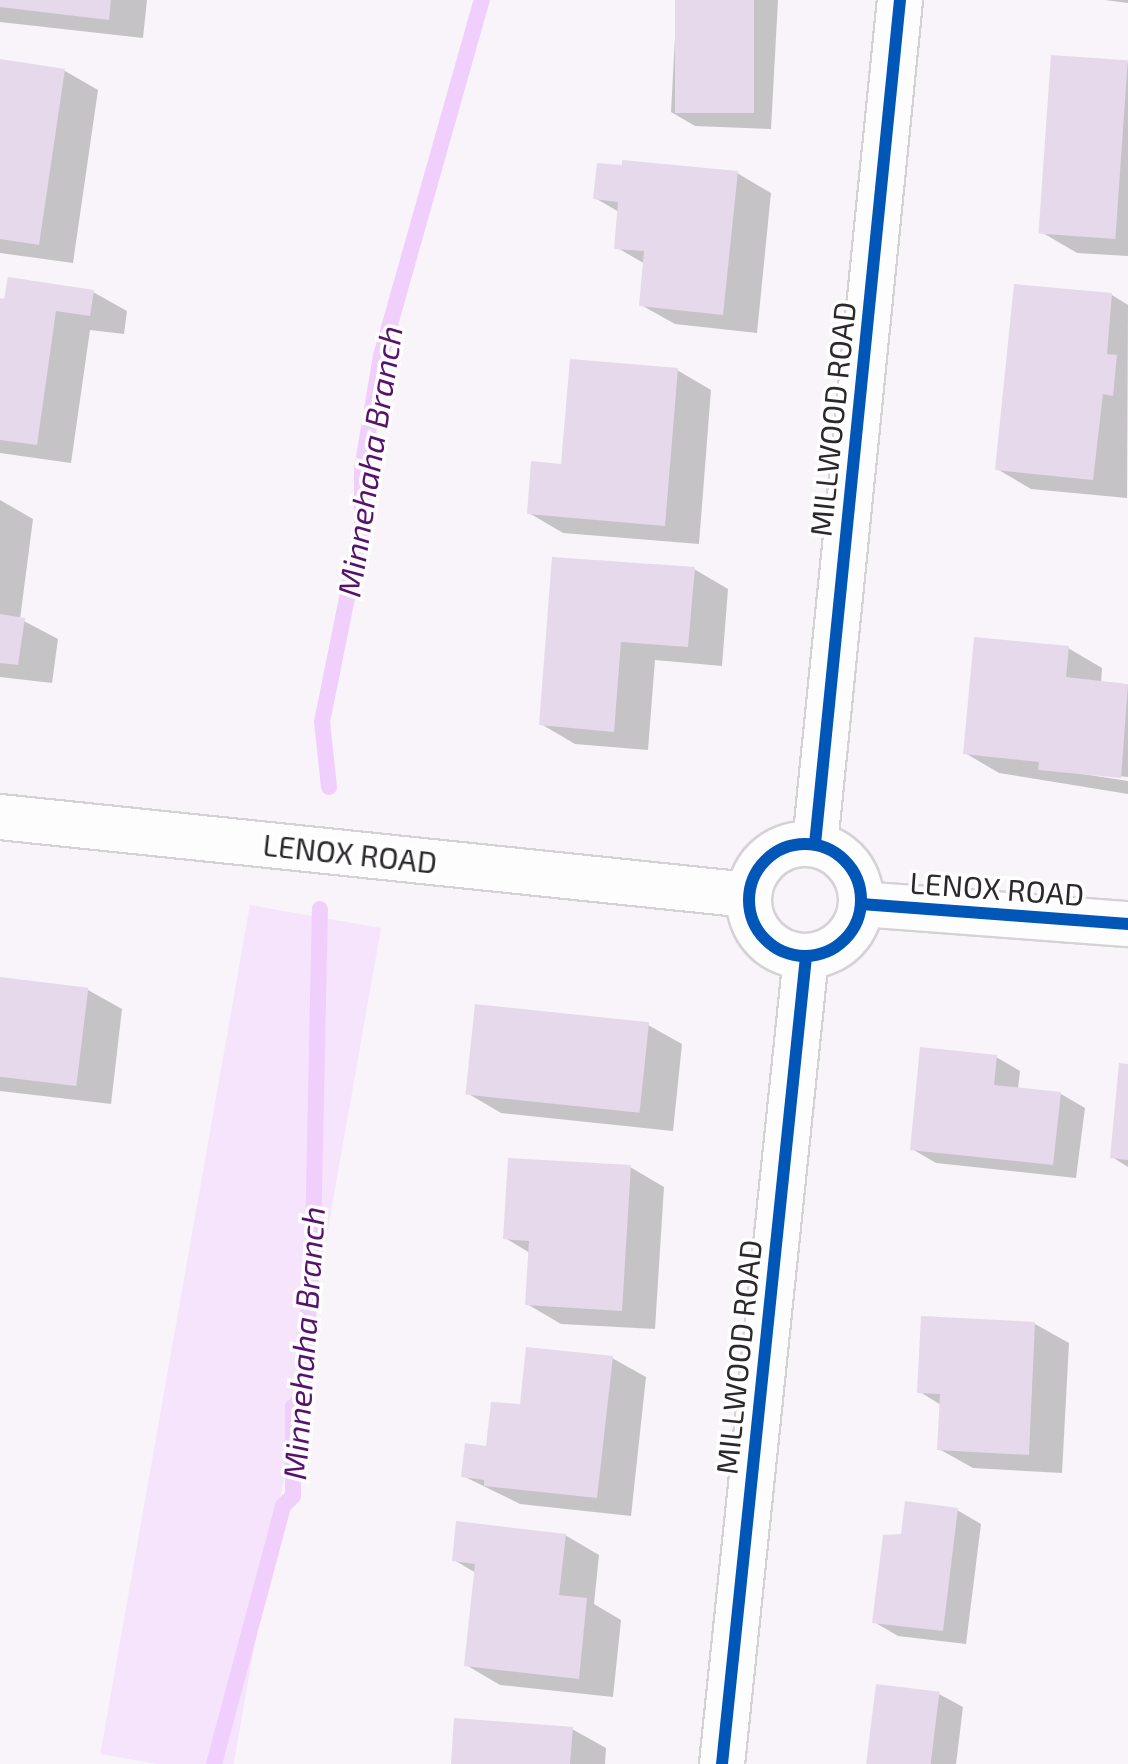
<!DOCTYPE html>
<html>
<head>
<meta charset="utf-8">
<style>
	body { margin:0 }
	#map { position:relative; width:1128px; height:1764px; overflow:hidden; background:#f8f4f9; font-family:"Exo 2",sans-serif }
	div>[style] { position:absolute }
	.green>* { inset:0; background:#f5e4fc; transform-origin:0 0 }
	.shadow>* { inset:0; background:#0003 }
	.stream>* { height:16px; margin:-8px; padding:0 8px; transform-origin:8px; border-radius:8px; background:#f0cffc }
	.building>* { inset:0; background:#e6d9eb; transform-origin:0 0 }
	.roads { filter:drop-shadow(2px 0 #d5d2d6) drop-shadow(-2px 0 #d5d2d6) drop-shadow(0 2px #d5d2d6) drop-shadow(0 -2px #d5d2d6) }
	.minor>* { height:44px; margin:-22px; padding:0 22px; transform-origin:22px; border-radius:22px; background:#fefdfe }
	.minor>.ring { margin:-22px; padding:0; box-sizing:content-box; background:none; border:44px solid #fefdfe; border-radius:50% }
	.cycleway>* { height:12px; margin:-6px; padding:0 6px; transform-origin:6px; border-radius:6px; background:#0057b8 }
	.cycleway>.ring { margin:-6px; padding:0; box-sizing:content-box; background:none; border:12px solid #0057b8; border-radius:50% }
	span { translate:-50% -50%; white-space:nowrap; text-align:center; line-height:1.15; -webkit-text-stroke:7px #fff; paint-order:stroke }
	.street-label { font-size:30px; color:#2c292d }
	.water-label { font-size:32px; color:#59116e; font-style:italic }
</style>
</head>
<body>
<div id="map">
	<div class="green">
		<i style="left:250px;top:905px;width:133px;height:862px;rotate:10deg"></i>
	</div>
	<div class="shadow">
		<i style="clip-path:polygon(0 0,147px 0,143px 38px,0 22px)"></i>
		<i style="clip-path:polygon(677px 0,778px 0,771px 129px,695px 126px,671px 112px)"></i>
		<i style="clip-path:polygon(1105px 0,1128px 0,1128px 3px)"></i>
		<i style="clip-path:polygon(0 61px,65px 71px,98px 90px,73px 263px,0 253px)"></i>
		<i style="clip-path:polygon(1128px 62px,1128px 256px,1077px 253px,1043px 233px)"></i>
		<i style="clip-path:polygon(737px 173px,771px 193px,757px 333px,675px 324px,641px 305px,645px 264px,616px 247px,619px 212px,595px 198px)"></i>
		<i style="clip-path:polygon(93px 292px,127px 311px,124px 334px,90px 330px,71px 463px,0 453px,0 300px)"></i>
		<i style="clip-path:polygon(1112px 295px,1128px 305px,1127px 498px,1031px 489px,997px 469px)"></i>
		<i style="clip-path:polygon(677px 370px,711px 390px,699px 544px,563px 533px,529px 513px,563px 466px)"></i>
		<i style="clip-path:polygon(0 500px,33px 519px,20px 619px,58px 639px,52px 683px,0 677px)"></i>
		<i style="clip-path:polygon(554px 559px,694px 569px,728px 589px,722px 666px,655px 660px,648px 750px,575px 744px,541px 724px)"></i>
		<i style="clip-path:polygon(1068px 648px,1102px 668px,1101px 683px,1128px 686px,1128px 777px,1050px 769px,1128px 781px,1128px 794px,999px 773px,965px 753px)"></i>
		<i style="clip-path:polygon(0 979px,88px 990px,122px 1009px,111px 1104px,0 1091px)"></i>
		<i style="clip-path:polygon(648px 1025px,682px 1044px,673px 1131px,501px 1113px,467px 1093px)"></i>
		<i style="clip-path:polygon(996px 1057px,1020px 1071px,1018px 1089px,1061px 1094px,1085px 1108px,1076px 1178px,936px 1163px,912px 1149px)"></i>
		<i style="clip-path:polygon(1128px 1066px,1128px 1167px,1112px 1157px)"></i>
		<i style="clip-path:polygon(630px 1167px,664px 1187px,655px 1329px,561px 1324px,527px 1304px,530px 1253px,505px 1238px)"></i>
		<i style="clip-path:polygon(1035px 1324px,1069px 1343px,1062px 1473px,973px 1468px,939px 1449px,941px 1405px,920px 1392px)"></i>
		<i style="clip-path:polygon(612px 1358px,646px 1377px,631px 1516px,520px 1504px,463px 1476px,522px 1406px)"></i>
		<i style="clip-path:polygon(957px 1510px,981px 1524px,966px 1644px,898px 1636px,874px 1622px,902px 1535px)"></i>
		<i style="clip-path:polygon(565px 1535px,599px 1555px,594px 1604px,621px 1620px,613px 1697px,500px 1685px,466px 1665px,476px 1573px,454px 1560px)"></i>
		<i style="clip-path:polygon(939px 1694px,963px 1707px,956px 1764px,868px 1764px)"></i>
		<i style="clip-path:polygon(572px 1729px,606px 1748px,605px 1764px,453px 1764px)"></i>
	</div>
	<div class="stream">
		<i style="left:329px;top:787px;width:65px;rotate:-96.1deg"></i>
		<i style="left:322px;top:722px;width:202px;rotate:-78.6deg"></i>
		<i style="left:362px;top:524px;width:55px;rotate:-90deg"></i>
		<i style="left:362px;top:469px;width:115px;rotate:-80.5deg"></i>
		<i style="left:381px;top:356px;width:370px;rotate:-74.2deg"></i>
		<i style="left:214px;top:1764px;width:267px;rotate:-75deg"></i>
		<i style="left:283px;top:1506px;width:14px;rotate:-45deg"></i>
		<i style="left:293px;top:1496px;width:89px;rotate:-90deg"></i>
		<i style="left:293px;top:1407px;width:14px;rotate:-45deg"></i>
		<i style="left:303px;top:1397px;width:158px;rotate:-86.4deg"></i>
		<i style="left:313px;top:1239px;width:330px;rotate:-88.8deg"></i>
	</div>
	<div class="building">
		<i style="clip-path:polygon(0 0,111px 0,109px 20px,0 7px)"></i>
		<i style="left:675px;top:0;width:79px;height:113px"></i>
		<i style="left:1051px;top:55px;width:77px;height:179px;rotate:4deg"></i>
		<i style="clip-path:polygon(0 59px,65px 69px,39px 245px,0 239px)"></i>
		<i style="clip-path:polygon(622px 160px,738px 171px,723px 315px,639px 306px,644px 251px,614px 249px,618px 202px,593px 199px,597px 163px,622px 165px)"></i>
		<i style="clip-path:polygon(8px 277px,94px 290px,90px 316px,56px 311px,37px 445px,0 440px,0 298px,4px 299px)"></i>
		<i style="clip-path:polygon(1014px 284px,1112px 293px,1107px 354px,1117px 355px,1113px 396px,1103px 394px,1093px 480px,995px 470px)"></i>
		<i style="clip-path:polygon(570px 359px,678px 368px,665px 526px,527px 514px,531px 461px,561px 464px)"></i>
		<i style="clip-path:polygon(552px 557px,695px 567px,688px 647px,621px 642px,614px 732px,539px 725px)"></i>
		<i style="clip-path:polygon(0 614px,25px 618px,18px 665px,0 663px)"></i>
		<i style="clip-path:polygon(974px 637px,1069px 646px,1066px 677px,1128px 684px,1121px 778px,1038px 770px,1039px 762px,963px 754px)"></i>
		<i style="left:0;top:977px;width:89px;height:99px;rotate:7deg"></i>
		<i style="left:475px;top:1004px;width:175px;height:91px;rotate:6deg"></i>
		<i style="clip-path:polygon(920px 1047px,997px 1055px,994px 1085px,1061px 1092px,1053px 1165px,910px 1150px)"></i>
		<i style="clip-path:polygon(1119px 1063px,1128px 1064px,1128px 1160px,1110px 1158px)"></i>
		<i style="clip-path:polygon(508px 1158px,631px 1165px,622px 1311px,525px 1305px,529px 1241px,503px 1239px)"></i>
		<i style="clip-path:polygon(921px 1316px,1035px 1322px,1029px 1455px,937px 1450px,940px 1394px,917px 1393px)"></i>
		<i style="clip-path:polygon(526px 1347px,613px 1356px,597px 1498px,484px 1486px,484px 1480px,461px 1477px,465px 1443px,486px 1446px,491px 1402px,520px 1404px)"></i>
		<i style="clip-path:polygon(905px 1501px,958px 1508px,943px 1631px,872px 1623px,883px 1535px,901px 1534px)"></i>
		<i style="clip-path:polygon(456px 1521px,566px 1534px,559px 1595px,587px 1598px,579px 1679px,464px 1666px,475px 1564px,452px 1561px)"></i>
		<i style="left:876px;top:1684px;width:64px;height:81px;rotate:7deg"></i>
		<i style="clip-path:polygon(454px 1718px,573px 1727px,570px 1764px,451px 1764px)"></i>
	</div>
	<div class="roads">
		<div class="minor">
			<i style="left:0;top:817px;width:752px;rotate:5.95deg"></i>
			<i class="ring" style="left:749px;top:844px;width:68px;height:68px"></i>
			<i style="left:815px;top:844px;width:848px;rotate:-84.25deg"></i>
			<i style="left:861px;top:904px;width:268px;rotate:4.3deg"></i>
			<i style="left:722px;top:1764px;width:812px;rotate:-84.06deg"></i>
		</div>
	</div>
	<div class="cycleway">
		<i class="ring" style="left:749px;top:844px;width:100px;height:100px"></i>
		<i style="left:815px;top:844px;width:848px;rotate:-84.25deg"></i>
		<i style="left:861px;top:904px;width:268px;rotate:4.3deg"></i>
		<i style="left:722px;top:1764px;width:812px;rotate:-84.06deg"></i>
	</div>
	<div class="street-label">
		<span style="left:832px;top:419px;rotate:-84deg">MILLWOOD ROAD</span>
		<span style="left:350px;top:853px;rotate:6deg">LENOX ROAD</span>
		<span style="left:997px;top:888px;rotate:4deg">LENOX ROAD</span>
		<span style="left:738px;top:1357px;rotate:-84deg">MILLWOOD ROAD</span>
	</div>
	<div class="water-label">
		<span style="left:369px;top:461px;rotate:-81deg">Minnehaha Branch</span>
		<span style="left:303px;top:1343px;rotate:-86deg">Minnehaha Branch</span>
	</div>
</div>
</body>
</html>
